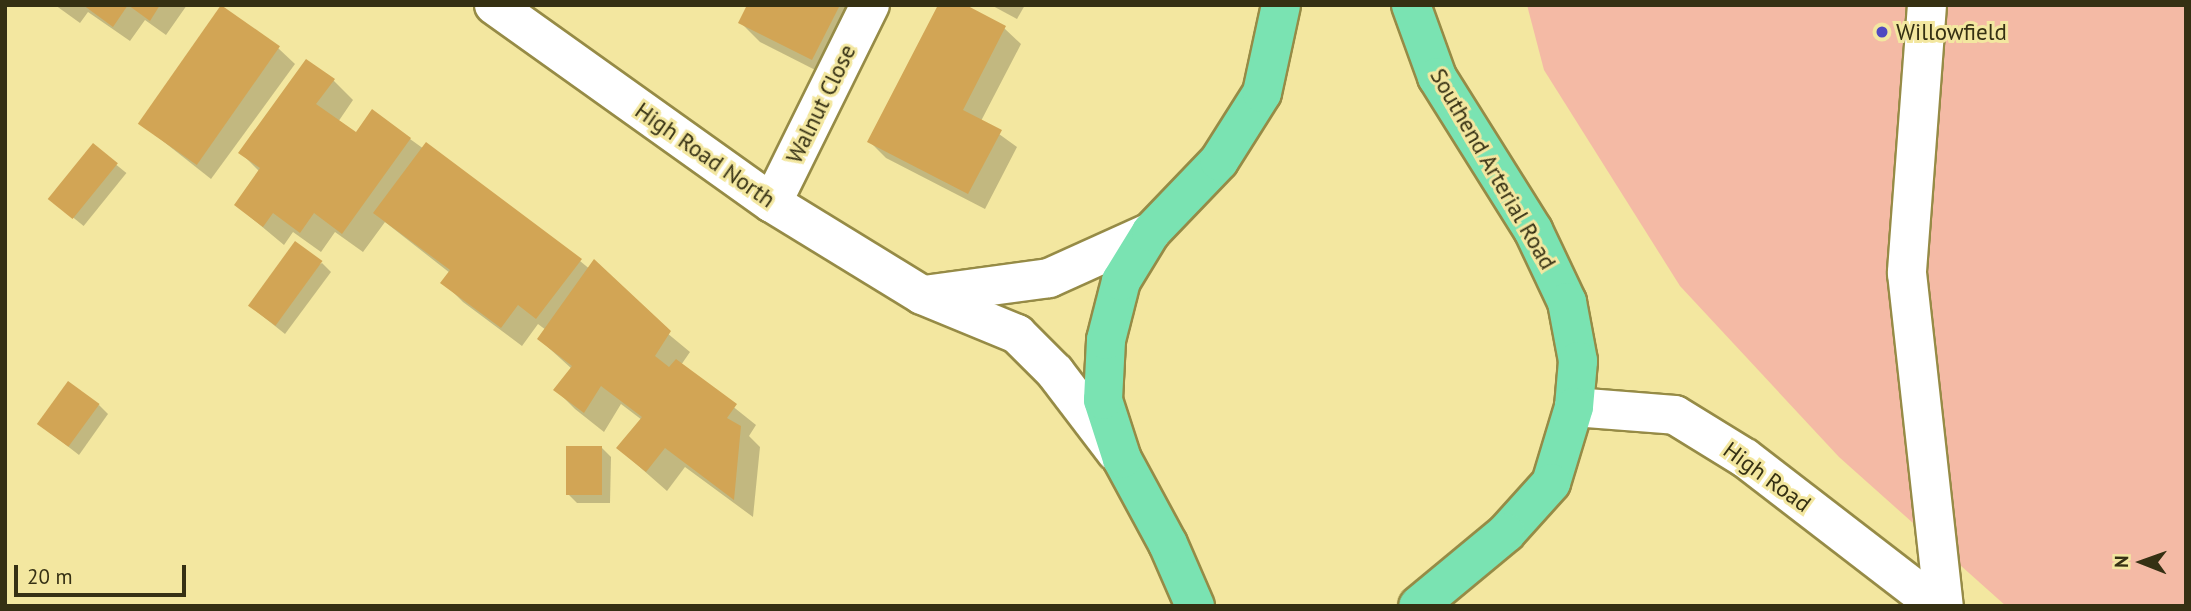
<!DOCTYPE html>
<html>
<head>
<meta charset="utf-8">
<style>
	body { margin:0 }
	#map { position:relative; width:2191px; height:611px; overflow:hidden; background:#f3e7a0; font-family:"PT Sans",sans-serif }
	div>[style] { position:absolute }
	.green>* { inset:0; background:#f4baa5 }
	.shadow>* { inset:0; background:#0003; transform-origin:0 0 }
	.building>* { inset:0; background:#d2a555; transform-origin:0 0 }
	.roads { filter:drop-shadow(2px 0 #968b46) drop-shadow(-2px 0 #968b46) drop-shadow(0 2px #968b46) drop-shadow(0 -2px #968b46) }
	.minor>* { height:38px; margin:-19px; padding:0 19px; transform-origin:19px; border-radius:19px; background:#fff }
	.tertiary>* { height:38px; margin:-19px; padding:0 19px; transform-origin:19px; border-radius:19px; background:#fff }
	.trunk>* { height:38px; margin:-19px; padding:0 19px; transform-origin:19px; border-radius:19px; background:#7ae3b2 }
	.dots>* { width:19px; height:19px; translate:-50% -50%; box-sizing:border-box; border:4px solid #f3e7a0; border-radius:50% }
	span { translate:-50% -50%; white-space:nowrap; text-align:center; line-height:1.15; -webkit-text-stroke:6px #f3e7a0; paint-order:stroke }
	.poi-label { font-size:23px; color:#353013 }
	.left { translate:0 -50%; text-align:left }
	.street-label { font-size:23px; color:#353013 }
	.frame { position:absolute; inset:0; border:7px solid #353013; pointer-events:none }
	.north { position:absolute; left:2107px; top:527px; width:70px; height:70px; -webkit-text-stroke:5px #f3e7a0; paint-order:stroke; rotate:271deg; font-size:19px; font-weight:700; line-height:28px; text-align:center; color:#353013 }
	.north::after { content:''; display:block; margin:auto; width:24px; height:32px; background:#353013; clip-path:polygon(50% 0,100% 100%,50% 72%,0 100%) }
	.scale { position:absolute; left:14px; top:565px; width:172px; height:32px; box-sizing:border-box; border:4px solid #353013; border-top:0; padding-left:9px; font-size:21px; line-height:24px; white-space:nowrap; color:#353013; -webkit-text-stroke:5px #f3e7a0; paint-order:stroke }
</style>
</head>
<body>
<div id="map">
	<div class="green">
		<i style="clip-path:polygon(1527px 5px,2186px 5px,2186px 606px,2006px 606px,1839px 457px,1680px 286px,1544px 70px)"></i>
	</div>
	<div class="shadow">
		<i style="clip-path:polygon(55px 5px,187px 5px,166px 35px,145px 20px,130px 41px,88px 12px,80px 23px)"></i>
		<i style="clip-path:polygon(749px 5px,870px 5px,833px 79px,760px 42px,740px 22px)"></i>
		<i style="clip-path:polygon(991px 5px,1025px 5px,1017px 19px)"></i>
		<i style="clip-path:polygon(1004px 28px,1021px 44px,981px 121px,1017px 147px,985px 209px,886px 158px,870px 142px)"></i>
		<i style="clip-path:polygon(278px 48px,295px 64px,211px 179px,140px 123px)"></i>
		<i style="clip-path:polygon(333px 80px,353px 100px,338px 122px,356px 135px,410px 139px,580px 261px,690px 352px,681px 365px,756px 425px,749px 436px,760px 447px,753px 517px,685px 467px,667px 491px,618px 448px,642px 420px,621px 404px,604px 432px,575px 409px,555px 389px,572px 369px,539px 339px,546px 330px,538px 324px,522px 346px,463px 302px,443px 282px,450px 273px,385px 222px,363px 252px,335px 232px,321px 252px,293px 232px,284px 245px,236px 205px,260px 172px,241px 153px)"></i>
		<i style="left:93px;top:146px;width:43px;height:68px;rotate:39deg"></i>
		<i style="clip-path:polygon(322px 263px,331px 272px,285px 334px,250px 306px)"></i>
		<i style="clip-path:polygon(99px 405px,108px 414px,79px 455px,39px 424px)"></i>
		<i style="clip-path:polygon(602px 448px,611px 457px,610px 503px,577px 503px,568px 494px)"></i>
	</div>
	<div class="building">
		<i style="clip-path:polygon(83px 5px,160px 5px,150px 21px,128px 5px,113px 27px)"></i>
		<i style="left:221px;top:5px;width:72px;height:145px;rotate:35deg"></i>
		<i style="clip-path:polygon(747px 5px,840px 5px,812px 60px,738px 23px)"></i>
		<i style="clip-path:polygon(938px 5px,966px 5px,1006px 26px,963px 110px,1002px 130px,968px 194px,867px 142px)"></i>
		<i style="clip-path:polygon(306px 59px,335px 79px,316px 104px,356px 132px,372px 109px,411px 138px,342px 234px,314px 213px,300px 233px,273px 213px,263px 227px,234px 205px,260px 168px,238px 153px)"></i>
		<i style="clip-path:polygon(426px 142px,582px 259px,536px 319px,518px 305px,501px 328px,440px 283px,450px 270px,373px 213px)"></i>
		<i style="left:93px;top:143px;width:32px;height:72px;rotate:39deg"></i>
		<i style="left:295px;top:241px;width:34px;height:80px;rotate:36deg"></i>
		<i style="clip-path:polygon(594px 259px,671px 331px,655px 356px,669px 367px,676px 359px,737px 404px,727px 418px,741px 426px,734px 500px,665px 448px,646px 472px,616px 448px,642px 417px,601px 386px,584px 413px,553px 390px,572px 366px,537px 339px)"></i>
		<i style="left:68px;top:381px;width:39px;height:53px;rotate:36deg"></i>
		<i style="left:566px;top:446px;width:36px;height:49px"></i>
	</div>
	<div class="roads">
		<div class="minor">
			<i style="left:772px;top:203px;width:221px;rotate:-63.7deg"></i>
		</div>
		<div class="tertiary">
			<i style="left:494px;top:5px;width:341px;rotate:35.5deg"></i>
			<i style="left:772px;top:203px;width:176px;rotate:31.5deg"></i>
			<i style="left:922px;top:295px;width:103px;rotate:22.3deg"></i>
			<i style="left:1017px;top:334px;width:54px;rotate:45deg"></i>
			<i style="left:1055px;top:372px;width:101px;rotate:52.7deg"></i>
			<i style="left:1927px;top:5px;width:269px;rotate:94.3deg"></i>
			<i style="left:1907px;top:273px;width:335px;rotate:83.7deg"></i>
			<i style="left:924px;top:295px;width:126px;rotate:-7.7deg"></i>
			<i style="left:1049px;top:278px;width:112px;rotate:-24.3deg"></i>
			<i style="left:1574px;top:407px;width:101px;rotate:4.5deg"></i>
			<i style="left:1675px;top:415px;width:82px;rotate:31.6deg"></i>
			<i style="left:1745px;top:458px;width:242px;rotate:37.6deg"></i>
		</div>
		<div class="trunk">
			<i style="left:1411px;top:5px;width:77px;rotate:70.1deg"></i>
			<i style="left:1437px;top:77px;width:181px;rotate:57.9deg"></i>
			<i style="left:1533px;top:230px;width:80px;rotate:64.7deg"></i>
			<i style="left:1567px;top:302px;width:60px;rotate:79.4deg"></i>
			<i style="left:1578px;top:361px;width:46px;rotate:95deg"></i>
			<i style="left:1574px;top:407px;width:79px;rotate:106.8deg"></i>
			<i style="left:1551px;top:483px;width:67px;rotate:132deg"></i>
			<i style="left:1506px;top:533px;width:114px;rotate:140.3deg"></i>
			<i style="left:1195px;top:606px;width:68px;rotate:-113.5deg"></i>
			<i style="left:1168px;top:544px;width:97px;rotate:-118.4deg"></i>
			<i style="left:1122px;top:459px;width:62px;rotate:-107.9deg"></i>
			<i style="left:1103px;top:400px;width:60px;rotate:-87.1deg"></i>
			<i style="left:1106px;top:340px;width:61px;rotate:-75.7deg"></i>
			<i style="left:1121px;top:281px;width:57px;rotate:-58.5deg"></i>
			<i style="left:1151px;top:232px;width:98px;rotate:-46.2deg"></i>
			<i style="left:1219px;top:161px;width:80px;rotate:-57.7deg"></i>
			<i style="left:1262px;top:93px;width:90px;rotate:-77.8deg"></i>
		</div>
	</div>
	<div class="dots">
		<i style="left:1882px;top:32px;background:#5049c0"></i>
	</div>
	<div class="poi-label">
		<span class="left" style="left:1896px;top:32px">Willowfield</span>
	</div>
	<div class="street-label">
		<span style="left:821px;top:104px;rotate:-64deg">Walnut Close</span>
		<span style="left:705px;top:155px;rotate:35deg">High Road North</span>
		<span style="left:1493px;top:169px;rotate:60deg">Southend Arterial Road</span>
		<span style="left:1767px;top:477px;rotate:36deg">High Road</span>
	</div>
	<div class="frame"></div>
	<div class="north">N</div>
	<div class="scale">20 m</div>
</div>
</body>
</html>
